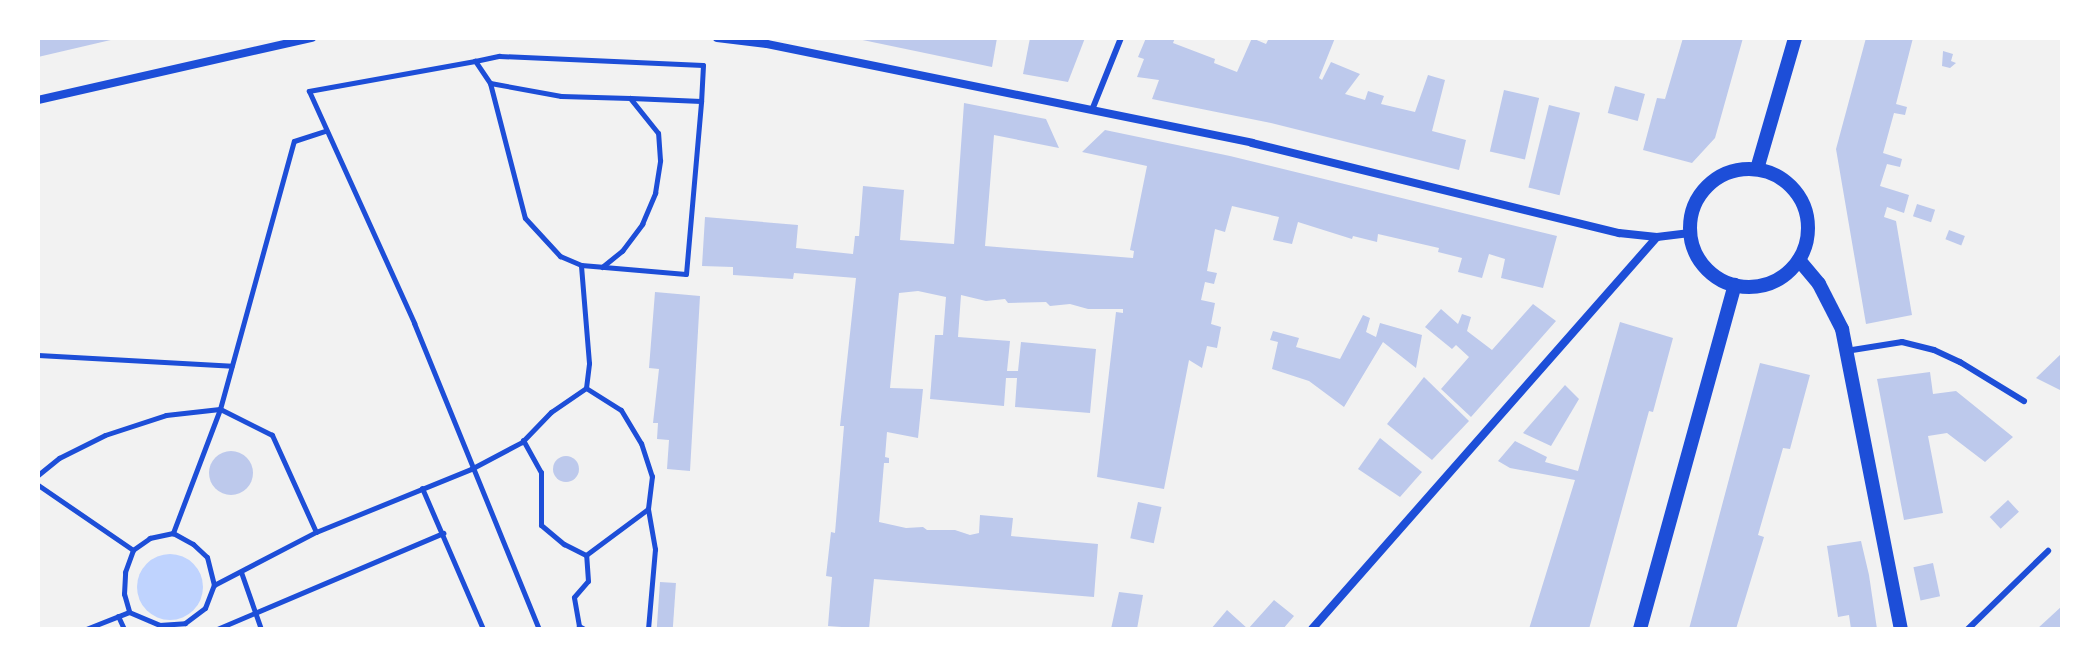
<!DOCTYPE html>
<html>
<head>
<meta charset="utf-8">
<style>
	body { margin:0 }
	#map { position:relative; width:2100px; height:667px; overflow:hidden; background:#f2f2f2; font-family:"Golos Text",sans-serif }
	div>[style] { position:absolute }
	.water>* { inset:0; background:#bfd3fe }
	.round { border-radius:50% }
	.building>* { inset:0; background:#bdc9ec; transform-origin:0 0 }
	.path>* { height:5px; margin:-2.5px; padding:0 2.5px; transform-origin:2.5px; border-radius:2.5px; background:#1d4ed8 }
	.service>* { height:6px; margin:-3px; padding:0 3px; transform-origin:3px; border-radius:3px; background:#1d4ed8 }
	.minor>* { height:8px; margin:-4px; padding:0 4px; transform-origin:4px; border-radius:4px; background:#1d4ed8 }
	.tertiary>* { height:14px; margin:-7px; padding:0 7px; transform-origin:7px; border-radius:7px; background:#1d4ed8 }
	.tertiary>.ring { margin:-7px; padding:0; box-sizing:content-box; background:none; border:14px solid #1d4ed8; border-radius:50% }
	span { translate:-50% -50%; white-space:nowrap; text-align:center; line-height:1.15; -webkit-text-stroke:6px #fff; paint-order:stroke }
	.frame { position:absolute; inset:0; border:40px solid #fff; pointer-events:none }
</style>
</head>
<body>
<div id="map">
	<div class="water">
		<i class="round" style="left:137px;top:554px;width:66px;height:66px"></i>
	</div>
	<div class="building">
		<i style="clip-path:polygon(38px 38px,115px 38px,115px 39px,38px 57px)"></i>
		<i style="clip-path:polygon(853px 38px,997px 38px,992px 67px)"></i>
		<i style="clip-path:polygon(1030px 38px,1085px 38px,1068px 82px,1023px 74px)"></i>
		<i style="clip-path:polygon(1146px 38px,1175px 38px,1173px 43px,1215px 59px,1214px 63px,1237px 72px,1252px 38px,1266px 44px,1269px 38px,1335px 38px,1319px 78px,1322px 80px,1331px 62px,1360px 74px,1345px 94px,1365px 100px,1368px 91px,1384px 96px,1381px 104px,1415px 112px,1428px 75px,1445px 80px,1432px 131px,1466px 140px,1459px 170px,1271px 123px,1152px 99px,1159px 80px,1137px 77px,1144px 59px,1138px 57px)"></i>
		<i style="clip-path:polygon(1683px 38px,1743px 38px,1715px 138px,1692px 163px,1643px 150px,1657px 98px,1665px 99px)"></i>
		<i style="clip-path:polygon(1866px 38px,1913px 38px,1896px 104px,1907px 107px,1905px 115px,1894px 113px,1883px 153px,1902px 159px,1900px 167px,1887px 164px,1880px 186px,1909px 195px,1904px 213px,1887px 207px,1884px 217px,1896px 221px,1912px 315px,1866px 324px,1836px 149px)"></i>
		<i style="clip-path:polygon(1943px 51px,1953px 54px,1951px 61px,1956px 63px,1950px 68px,1942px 66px)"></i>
		<i style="left:1615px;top:86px;width:31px;height:28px;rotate:15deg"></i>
		<i style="left:1504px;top:90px;width:36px;height:63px;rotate:13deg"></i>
		<i style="clip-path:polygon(964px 103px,1046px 119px,1059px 148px,994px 135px,985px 246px,1133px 258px,1134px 251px,1130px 250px,1147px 166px,1082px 152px,1105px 130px,1230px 156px,1557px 236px,1543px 288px,1501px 278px,1505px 259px,1489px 254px,1482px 278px,1458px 272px,1462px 258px,1438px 252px,1439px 248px,1378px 234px,1377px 242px,1353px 236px,1352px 239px,1298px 222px,1292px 244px,1273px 240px,1279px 217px,1232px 206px,1225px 232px,1215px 229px,1207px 271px,1217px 273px,1214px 284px,1205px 282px,1201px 300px,1215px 303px,1211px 324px,1221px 327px,1217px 348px,1207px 346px,1202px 368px,1189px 360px,1164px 489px,1097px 477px,1116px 312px,1123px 313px,1123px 309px,1088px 309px,1070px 304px,1050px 306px,1046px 302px,1008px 303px,1005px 299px,986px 301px,961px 295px,958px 337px,1010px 341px,1007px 371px,1018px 371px,1021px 342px,1096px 349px,1090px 413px,1015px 407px,1017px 378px,1006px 378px,1004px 406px,930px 399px,935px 335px,943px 335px,946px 297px,918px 291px,899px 293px,890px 388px,923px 389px,918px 438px,887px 432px,885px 457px,889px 458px,889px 463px,884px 463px,879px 522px,906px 528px,923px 527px,927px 530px,955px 530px,970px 535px,979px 533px,980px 515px,1013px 518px,1011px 536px,1098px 544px,1094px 597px,874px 579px,869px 629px,828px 626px,832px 577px,826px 576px,831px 532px,835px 533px,844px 426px,840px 426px,856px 278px,794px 273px,793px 279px,733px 275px,733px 267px,702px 266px,705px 217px,798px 225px,796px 248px,853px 254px,855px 236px,859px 236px,863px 186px,904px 190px,900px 240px,954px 244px)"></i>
		<i style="left:1549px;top:105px;width:32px;height:85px;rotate:14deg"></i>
		<i style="left:1917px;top:204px;width:19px;height:13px;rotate:18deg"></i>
		<i style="left:1949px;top:230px;width:17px;height:10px;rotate:21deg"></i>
		<i style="clip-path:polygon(655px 292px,700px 296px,690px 471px,667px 469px,669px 440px,657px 439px,658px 423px,653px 423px,659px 369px,649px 368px)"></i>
		<i style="clip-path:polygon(1533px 304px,1556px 321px,1471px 417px,1441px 389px,1469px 357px,1456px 345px,1452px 349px,1425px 327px,1441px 309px,1458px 324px,1462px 314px,1471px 317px,1467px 331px,1492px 350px)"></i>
		<i style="clip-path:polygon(1363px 315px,1370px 318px,1366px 332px,1376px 337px,1380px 323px,1422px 335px,1416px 368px,1383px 342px,1344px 407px,1309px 381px,1272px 369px,1278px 342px,1270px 340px,1273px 331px,1299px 338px,1296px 347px,1340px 359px)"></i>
		<i style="clip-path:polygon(1620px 322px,1673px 338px,1653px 412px,1649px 411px,1589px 629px,1529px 629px,1575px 480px,1510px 468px,1498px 461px,1515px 441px,1547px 457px,1545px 462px,1578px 471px)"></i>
		<i style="clip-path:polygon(2062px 353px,2062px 391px,2036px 378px)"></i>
		<i style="clip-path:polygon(1760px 363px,1810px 375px,1790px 449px,1783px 448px,1758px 535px,1764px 537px,1736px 629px,1689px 629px)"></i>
		<i style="clip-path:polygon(1930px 372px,1933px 394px,1956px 391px,2013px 437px,1985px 462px,1947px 433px,1928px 436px,1943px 513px,1904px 520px,1877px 379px)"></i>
		<i style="clip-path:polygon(1424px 377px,1469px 421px,1432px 460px,1387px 424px)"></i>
		<i style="clip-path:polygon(1565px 385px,1579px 399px,1551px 446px,1523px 433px)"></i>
		<i style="clip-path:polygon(1380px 438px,1422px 472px,1400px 497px,1358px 469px)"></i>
		<i class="round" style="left:209px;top:451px;width:44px;height:44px"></i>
		<i class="round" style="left:553px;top:456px;width:26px;height:26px"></i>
		<i style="left:2008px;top:500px;width:16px;height:25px;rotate:47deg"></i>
		<i style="left:1138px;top:502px;width:24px;height:37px;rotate:12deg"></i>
		<i style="clip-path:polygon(1861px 541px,1869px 575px,1877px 629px,1851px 629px,1849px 615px,1838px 617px,1827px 546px)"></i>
		<i style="left:1933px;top:563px;width:34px;height:20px;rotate:78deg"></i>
		<i style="left:660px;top:582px;width:16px;height:47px;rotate:4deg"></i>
		<i style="clip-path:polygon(1119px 592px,1143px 595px,1137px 629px,1111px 629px)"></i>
		<i style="clip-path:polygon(1274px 600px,1294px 616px,1283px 629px,1211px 629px,1227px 610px,1248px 629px)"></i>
		<i style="clip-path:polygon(2062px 606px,2062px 629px,2037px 629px)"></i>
	</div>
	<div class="path">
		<i style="left:475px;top:61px;width:25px;rotate:-12deg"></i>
		<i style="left:499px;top:56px;width:204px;rotate:2.5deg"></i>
		<i style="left:703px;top:65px;width:36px;rotate:93deg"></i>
		<i style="left:490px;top:83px;width:139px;rotate:75.5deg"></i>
		<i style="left:525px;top:218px;width:52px;rotate:47.4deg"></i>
		<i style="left:560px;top:256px;width:23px;rotate:23deg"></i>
		<i style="left:581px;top:265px;width:21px;rotate:5deg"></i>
		<i style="left:602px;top:267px;width:26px;rotate:-39deg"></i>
		<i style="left:622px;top:251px;width:34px;rotate:-53deg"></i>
		<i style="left:642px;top:224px;width:34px;rotate:-67deg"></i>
		<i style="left:655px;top:193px;width:33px;rotate:-81deg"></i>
		<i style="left:660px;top:160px;width:27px;rotate:-94deg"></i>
		<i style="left:658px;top:133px;width:45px;rotate:-128.7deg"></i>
		<i style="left:630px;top:98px;width:69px;rotate:-178.3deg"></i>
		<i style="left:561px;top:96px;width:72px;rotate:-169.6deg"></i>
		<i style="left:490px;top:83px;width:27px;rotate:-124deg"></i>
		<i style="left:475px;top:61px;width:169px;rotate:169.8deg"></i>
		<i style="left:309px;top:91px;width:255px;rotate:65.6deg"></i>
		<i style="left:414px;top:323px;width:331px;rotate:67.8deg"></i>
		<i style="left:604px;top:267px;width:82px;rotate:4.9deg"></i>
		<i style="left:686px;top:274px;width:174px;rotate:-85deg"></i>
		<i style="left:701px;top:101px;width:70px;rotate:-177.5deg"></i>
		<i style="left:38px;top:355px;width:194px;rotate:3.2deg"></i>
		<i style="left:586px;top:388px;width:41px;rotate:32.2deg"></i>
		<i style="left:621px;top:410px;width:39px;rotate:59deg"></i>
		<i style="left:641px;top:443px;width:35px;rotate:72deg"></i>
		<i style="left:652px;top:476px;width:33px;rotate:97deg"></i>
		<i style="left:648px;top:509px;width:41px;rotate:80.1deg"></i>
		<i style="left:655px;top:549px;width:80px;rotate:95deg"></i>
		<i style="left:523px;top:440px;width:37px;rotate:61deg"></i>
		<i style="left:541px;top:472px;width:53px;rotate:90deg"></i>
		<i style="left:541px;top:525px;width:30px;rotate:40deg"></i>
		<i style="left:564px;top:544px;width:25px;rotate:27deg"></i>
		<i style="left:586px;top:555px;width:77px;rotate:-36.6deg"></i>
		<i style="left:38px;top:475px;width:27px;rotate:-39deg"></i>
		<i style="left:59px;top:458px;width:51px;rotate:-26.6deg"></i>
		<i style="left:105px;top:435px;width:64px;rotate:-18.2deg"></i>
		<i style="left:166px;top:415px;width:54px;rotate:-6.3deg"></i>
		<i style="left:220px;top:409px;width:133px;rotate:110.8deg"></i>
		<i style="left:173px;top:533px;width:24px;rotate:168deg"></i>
		<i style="left:150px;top:538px;width:21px;rotate:145deg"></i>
		<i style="left:133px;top:550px;width:115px;rotate:-145.6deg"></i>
		<i style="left:422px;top:488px;width:154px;rotate:66.6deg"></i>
		<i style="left:316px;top:532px;width:107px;rotate:-114.4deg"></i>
		<i style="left:272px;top:435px;width:58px;rotate:-153.4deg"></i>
		<i style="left:220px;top:409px;width:278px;rotate:-74.6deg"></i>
		<i style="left:294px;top:141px;width:32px;rotate:-18deg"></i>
		<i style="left:173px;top:533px;width:23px;rotate:29deg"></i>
		<i style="left:193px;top:544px;width:19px;rotate:43deg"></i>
		<i style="left:207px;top:557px;width:29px;rotate:76deg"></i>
		<i style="left:241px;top:572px;width:60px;rotate:70.7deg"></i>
		<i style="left:129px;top:611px;width:18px;rotate:-106deg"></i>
		<i style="left:124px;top:594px;width:22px;rotate:-87deg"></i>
		<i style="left:125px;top:572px;width:23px;rotate:-70deg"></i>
		<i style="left:118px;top:616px;width:14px;rotate:65deg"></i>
		<i style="left:86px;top:629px;width:46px;rotate:-21.6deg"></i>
		<i style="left:129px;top:612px;width:33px;rotate:23deg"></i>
		<i style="left:159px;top:625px;width:26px;rotate:-4deg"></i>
		<i style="left:185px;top:623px;width:25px;rotate:-37deg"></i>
		<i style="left:205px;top:608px;width:25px;rotate:-69deg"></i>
		<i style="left:214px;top:585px;width:115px;rotate:-27.5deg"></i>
		<i style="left:316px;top:532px;width:167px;rotate:-22.1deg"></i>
		<i style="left:471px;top:469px;width:58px;rotate:-27.9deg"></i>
		<i style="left:522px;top:442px;width:42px;rotate:-46deg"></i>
		<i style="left:551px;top:412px;width:42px;rotate:-34.4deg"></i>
		<i style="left:586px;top:388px;width:25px;rotate:-83deg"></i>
		<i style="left:589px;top:363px;width:98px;rotate:-94.7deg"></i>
		<i style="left:217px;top:629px;width:246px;rotate:-23deg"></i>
		<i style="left:584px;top:629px;width:6px;rotate:-149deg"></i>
		<i style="left:579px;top:626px;width:29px;rotate:-100deg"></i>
		<i style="left:574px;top:597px;width:21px;rotate:-49deg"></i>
		<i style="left:588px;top:581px;width:26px;rotate:-94deg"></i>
	</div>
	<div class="service">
		<i style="left:1092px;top:110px;width:78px;rotate:-68.1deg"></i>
		<i style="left:1846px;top:351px;width:57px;rotate:-9.1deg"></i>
		<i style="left:1902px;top:342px;width:33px;rotate:14deg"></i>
		<i style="left:1934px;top:350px;width:29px;rotate:25deg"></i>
		<i style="left:1960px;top:362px;width:75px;rotate:31.4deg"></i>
		<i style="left:1968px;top:629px;width:112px;rotate:-44.3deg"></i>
	</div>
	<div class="minor">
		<i style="left:717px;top:38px;width:50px;rotate:6.8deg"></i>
		<i style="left:767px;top:44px;width:495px;rotate:11.5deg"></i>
		<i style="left:1252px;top:143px;width:378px;rotate:13.8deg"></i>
		<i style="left:1619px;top:233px;width:38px;rotate:6deg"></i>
		<i style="left:1657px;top:237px;width:33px;rotate:-7deg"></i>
		<i style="left:38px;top:100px;width:281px;rotate:-12.8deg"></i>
		<i style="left:1312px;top:629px;width:522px;rotate:-48.65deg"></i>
	</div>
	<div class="tertiary">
		<i class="ring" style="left:1690px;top:169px;width:104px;height:104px"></i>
		<i style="left:1757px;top:169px;width:136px;rotate:-73.8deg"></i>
		<i style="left:1799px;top:260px;width:31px;rotate:50deg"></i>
		<i style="left:1819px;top:284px;width:51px;rotate:62.9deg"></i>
		<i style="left:1842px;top:329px;width:306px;rotate:78.9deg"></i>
		<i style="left:1640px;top:629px;width:357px;rotate:-74.6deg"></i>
	</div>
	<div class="frame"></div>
</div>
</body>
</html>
